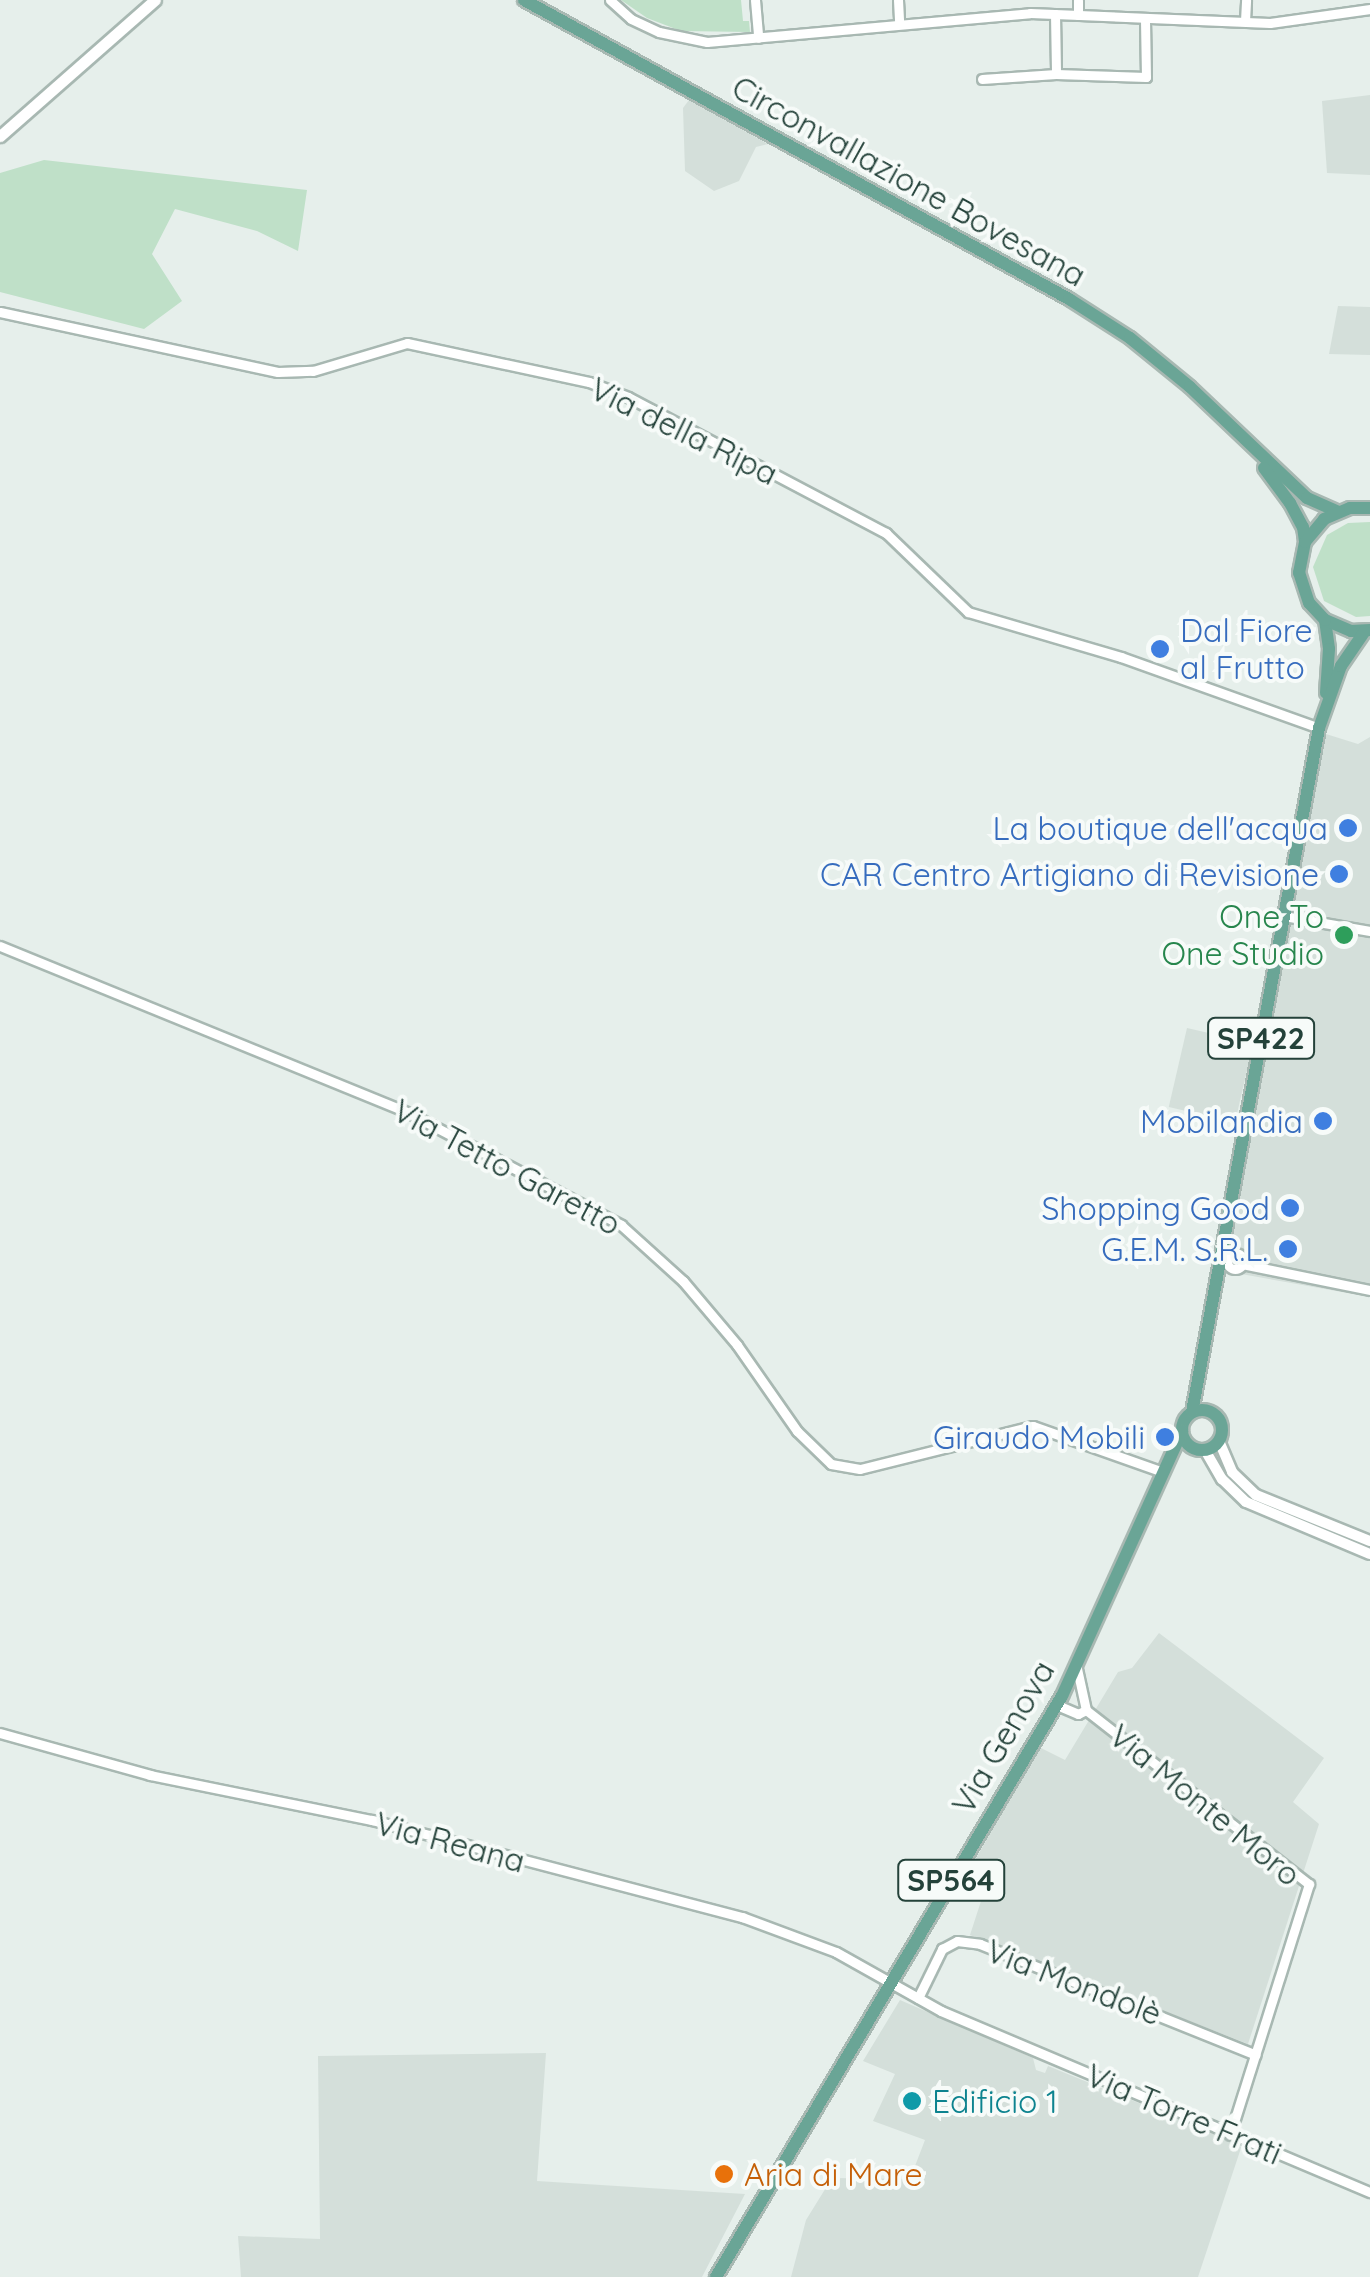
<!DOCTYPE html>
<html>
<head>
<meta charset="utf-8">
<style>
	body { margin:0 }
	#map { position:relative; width:1370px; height:2277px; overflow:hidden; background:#e6efeb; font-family:Quicksand,sans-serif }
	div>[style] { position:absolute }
	.built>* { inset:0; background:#d4dfda; transform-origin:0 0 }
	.green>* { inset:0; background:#bfe0c8 }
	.roads { filter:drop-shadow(2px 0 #a8b8b2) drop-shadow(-2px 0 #a8b8b2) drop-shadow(0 2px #a8b8b2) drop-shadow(0 -2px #a8b8b2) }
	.minor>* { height:9px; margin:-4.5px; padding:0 4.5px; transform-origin:4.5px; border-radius:4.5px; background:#fff }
	.minor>.ring { margin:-4.5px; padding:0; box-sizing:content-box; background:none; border:9px solid #fff; border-radius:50% }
	.tertiary>* { height:10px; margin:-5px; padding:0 5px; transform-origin:5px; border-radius:5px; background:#fff }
	.secondary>* { height:11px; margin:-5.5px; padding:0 5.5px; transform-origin:5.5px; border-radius:5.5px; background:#fff }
	.primary>* { height:12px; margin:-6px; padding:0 6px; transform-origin:6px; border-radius:6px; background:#6aa596 }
	.primary>.ring { margin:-6px; padding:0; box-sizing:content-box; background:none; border:12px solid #6aa596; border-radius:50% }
	.dots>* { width:28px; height:28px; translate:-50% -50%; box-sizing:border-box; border:5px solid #f7fbf9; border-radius:50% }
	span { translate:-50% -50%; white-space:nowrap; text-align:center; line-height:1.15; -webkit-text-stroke:8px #f7fbf9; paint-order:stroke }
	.shield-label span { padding:2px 8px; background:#f7fbf9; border:2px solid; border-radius:8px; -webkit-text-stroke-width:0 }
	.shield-label { font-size:30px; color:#24423a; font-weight:700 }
	.street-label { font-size:32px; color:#24423a }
	.shop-label { font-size:32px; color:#366cbe }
	.left { translate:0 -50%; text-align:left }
	.right { translate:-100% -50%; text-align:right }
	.leisure-label { font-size:32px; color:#27864d }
	.culture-label { font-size:32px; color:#0d838f }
	.food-label { font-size:32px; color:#c56008 }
</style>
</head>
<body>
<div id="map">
	<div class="built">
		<i style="clip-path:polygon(1370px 95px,1370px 175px,1327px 173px,1322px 101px)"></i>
		<i style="clip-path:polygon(689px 100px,768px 144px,756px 147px,739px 181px,714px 191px,685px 171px,683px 108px)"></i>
		<i style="clip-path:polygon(1338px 306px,1370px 307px,1370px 355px,1329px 354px)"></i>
		<i style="clip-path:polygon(1326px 734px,1358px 744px,1370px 737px,1370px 1297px,1230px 1272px,1225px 1268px)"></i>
		<i style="left:1187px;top:1028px;width:68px;height:81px;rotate:13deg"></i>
		<i style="clip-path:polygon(1159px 1633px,1324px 1758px,1293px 1802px,1319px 1824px,1248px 2044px,970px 1935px,982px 1898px,958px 1890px,1039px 1747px,1065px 1760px,1118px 1672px,1132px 1668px)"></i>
		<i style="clip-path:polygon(900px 2000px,1033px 2058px,1036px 2070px,1045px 2073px,1048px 2066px,1242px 2145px,1198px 2277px,791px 2277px,806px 2220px,832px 2178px,910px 2179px,925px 2140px,873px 2121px,895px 2074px,863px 2061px)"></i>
		<i style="clip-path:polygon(546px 2053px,537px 2181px,745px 2194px,702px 2277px,241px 2277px,238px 2236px,320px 2239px,318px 2056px)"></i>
	</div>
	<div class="green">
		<i style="clip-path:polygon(621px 0,741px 0,743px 21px,749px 21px,750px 32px,681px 31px,647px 18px)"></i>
		<i style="clip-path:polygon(44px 160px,307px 190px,298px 251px,257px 231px,175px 209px,152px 254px,182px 301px,144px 329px,0 292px,0 173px)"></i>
		<i style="clip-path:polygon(1370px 522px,1370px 616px,1356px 617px,1324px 601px,1313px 567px,1327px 535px,1348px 523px)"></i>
	</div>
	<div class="roads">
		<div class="minor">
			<i style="left:610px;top:0;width:28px;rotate:42deg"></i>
			<i style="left:631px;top:19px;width:31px;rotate:25deg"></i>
			<i style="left:659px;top:32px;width:49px;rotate:11.8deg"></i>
			<i style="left:707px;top:42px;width:324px;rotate:-5.1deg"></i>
			<i style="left:1030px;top:13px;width:240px;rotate:2.4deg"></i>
			<i style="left:1270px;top:23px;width:101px;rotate:-8deg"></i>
			<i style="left:755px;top:0;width:38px;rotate:85deg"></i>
			<i style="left:898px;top:0;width:22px;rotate:87deg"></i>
			<i style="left:1078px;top:0;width:15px;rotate:90deg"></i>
			<i style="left:1055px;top:14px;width:60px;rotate:89deg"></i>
			<i style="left:1245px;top:21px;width:21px;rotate:-87deg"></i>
			<i style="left:982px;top:79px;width:74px;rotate:-3.9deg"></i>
			<i style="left:1056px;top:74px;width:90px;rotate:1.9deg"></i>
			<i style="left:1146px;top:77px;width:59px;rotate:-91deg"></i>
			<i style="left:0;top:312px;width:284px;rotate:12.2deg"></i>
			<i style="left:278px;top:372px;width:35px;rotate:-2deg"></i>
			<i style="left:313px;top:371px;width:98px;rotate:-16.6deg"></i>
			<i style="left:407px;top:343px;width:186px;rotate:12.1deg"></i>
			<i style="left:589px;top:382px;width:42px;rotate:21deg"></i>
			<i style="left:628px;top:397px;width:292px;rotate:27.8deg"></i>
			<i style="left:886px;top:533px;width:114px;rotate:43.9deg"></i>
			<i style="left:968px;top:612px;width:159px;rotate:16.4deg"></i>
			<i style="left:1121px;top:657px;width:210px;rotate:19.7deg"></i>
			<i style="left:1284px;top:916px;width:87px;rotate:9.9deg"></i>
			<i style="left:0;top:946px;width:442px;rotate:22.2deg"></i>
			<i style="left:409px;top:1113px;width:240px;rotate:27.8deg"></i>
			<i style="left:621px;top:1225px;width:84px;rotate:42.1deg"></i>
			<i style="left:683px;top:1281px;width:84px;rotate:49.8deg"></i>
			<i style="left:737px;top:1345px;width:105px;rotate:55.1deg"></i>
			<i style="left:797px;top:1431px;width:47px;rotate:44.1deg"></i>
			<i style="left:831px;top:1464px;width:29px;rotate:10deg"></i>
			<i style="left:860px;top:1469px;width:178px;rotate:-14deg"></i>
			<i style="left:1033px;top:1426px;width:138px;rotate:19.5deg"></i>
			<i class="ring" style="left:1227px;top:1253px;width:7px;height:7px"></i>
			<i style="left:1242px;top:1264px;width:131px;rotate:11.5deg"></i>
			<i style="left:1076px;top:1664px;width:47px;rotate:77.7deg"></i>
			<i style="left:1057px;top:1705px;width:23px;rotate:23deg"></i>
			<i style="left:1078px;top:1714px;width:9px;rotate:-27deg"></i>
			<i style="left:1086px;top:1710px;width:283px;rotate:38deg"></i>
			<i style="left:1309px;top:1884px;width:263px;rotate:107.5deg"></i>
			<i style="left:0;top:1733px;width:156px;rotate:15.6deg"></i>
			<i style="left:150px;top:1775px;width:227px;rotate:11.5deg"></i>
			<i style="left:372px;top:1820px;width:383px;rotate:14.7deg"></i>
			<i style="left:742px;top:1917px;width:100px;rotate:20.4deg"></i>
			<i style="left:836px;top:1952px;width:120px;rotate:29.3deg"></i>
			<i style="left:941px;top:2011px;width:466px;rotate:22.9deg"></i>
			<i style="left:918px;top:1998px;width:55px;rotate:-63.9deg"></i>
			<i style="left:942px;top:1949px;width:17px;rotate:-28deg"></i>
			<i style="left:957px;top:1941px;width:23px;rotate:7deg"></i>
			<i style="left:980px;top:1944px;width:297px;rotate:21.9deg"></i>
		</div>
		<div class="tertiary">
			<i style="left:1219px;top:1441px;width:34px;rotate:67deg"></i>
			<i style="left:1232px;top:1472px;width:33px;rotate:44deg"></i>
			<i style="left:1256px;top:1495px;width:123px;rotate:22deg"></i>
			<i style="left:1205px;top:1450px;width:34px;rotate:60deg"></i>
			<i style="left:1222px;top:1479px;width:33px;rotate:44deg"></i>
			<i style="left:1246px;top:1502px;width:134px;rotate:22.8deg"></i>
		</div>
		<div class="secondary">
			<i style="left:0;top:136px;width:206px;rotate:-41.3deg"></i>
		</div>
		<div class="primary">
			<i style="left:524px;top:0;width:622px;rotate:28.75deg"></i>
			<i style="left:1069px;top:299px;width:72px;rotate:32.6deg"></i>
			<i style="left:1130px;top:338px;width:77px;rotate:39.2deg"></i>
			<i style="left:1190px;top:387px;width:161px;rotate:43.5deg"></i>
			<i style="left:1307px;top:498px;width:34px;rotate:24deg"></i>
			<i style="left:1264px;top:468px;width:44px;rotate:53.4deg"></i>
			<i style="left:1290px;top:503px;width:27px;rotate:62deg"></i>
			<i style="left:1303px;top:527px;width:15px;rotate:82deg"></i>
			<i style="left:1325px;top:620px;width:29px;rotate:82deg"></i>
			<i style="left:1329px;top:649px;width:44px;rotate:93.9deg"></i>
			<i style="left:1370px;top:630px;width:19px;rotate:177deg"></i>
			<i style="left:1351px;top:631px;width:28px;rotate:-157deg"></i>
			<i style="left:1325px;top:620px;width:23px;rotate:-133deg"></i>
			<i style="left:1309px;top:603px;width:32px;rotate:-108deg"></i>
			<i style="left:1299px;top:573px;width:32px;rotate:-79deg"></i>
			<i style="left:1305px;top:542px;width:30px;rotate:-50deg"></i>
			<i style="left:1324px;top:519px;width:28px;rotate:-23deg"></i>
			<i style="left:1350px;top:508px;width:20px"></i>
			<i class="ring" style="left:1182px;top:1410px;width:28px;height:28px"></i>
			<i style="left:1192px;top:1412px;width:696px;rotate:-79.48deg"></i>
			<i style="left:1319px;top:728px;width:66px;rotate:-70.5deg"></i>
			<i style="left:1341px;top:666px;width:42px;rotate:-55.6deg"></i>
			<i style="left:716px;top:2277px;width:676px;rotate:-59.23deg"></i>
			<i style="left:1062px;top:1696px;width:291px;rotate:-65.6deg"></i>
		</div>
	</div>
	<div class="dots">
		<i style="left:1160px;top:649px;background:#3f7fe0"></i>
		<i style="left:1348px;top:828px;background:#3f7fe0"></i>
		<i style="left:1339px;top:874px;background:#3f7fe0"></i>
		<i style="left:1344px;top:935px;background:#2e9e5b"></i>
		<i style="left:1323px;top:1121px;background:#3f7fe0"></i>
		<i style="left:1290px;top:1208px;background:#3f7fe0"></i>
		<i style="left:1288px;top:1249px;background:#3f7fe0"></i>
		<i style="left:1165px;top:1437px;background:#3f7fe0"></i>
		<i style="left:912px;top:2101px;background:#0f9aa8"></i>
		<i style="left:724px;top:2174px;background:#e8710a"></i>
	</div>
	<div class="shield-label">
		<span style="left:1261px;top:1038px">SP422</span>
		<span style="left:951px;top:1880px">SP564</span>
	</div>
	<div class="street-label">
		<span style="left:909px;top:181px;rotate:29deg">Circonvallazione Bovesana</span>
		<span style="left:684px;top:431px;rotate:26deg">Via della Ripa</span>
		<span style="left:507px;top:1167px;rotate:28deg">Via Tetto Garetto</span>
		<span style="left:1003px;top:1737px;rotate:-60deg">Via Genova</span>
		<span style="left:1205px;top:1805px;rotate:39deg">Via Monte Moro</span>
		<span style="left:450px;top:1842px;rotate:15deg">Via Reana</span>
		<span style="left:1074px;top:1982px;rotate:21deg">Via Mondolè</span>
		<span style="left:1184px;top:2114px;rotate:23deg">Via Torre Frati</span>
	</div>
	<div class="shop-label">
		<span class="left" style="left:1180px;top:649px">Dal Fiore<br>al Frutto</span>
		<span class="right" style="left:1328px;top:828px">La boutique dell'acqua</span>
		<span class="right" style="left:1319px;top:874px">CAR Centro Artigiano di Revisione</span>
		<span class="right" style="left:1303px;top:1121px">Mobilandia</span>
		<span class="right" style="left:1270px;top:1208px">Shopping Good</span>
		<span class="right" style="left:1268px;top:1249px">G.E.M. S.R.L.</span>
		<span class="right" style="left:1145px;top:1437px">Giraudo Mobili</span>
	</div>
	<div class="leisure-label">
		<span class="right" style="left:1324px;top:935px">One To<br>One Studio</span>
	</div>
	<div class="culture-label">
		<span class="left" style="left:932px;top:2101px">Edificio 1</span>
	</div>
	<div class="food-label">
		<span class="left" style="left:744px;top:2174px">Aria di Mare</span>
	</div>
</div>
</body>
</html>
